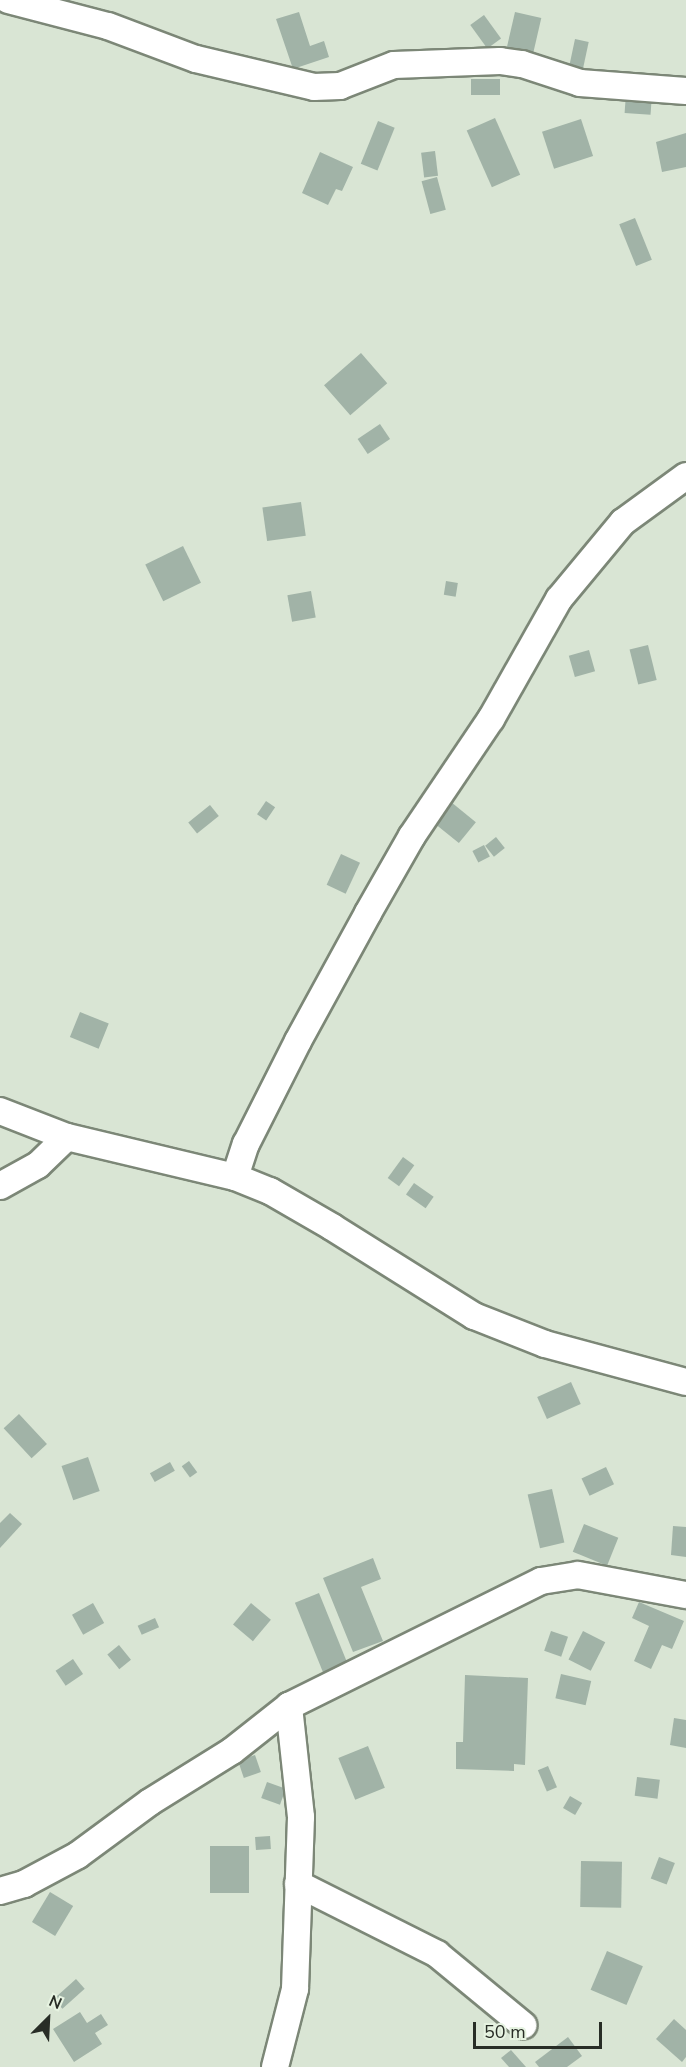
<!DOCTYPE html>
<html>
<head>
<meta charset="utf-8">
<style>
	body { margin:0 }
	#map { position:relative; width:686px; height:2067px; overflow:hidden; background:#d9e5d4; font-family:"Nunito Sans",sans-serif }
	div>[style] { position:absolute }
	.building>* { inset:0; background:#a1b3a7; transform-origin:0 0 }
	.roads { filter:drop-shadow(2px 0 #7c8777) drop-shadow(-2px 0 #7c8777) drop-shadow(0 2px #7c8777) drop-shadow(0 -2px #7c8777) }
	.minor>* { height:26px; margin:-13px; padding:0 13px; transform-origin:13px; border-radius:13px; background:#fff }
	span { translate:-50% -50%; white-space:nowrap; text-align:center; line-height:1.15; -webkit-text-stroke:6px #e6f3e1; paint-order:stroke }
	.north { position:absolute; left:18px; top:1989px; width:60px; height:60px; -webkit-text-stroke:4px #e6f3e1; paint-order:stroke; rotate:24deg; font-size:16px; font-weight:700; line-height:24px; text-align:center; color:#282d26 }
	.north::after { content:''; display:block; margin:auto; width:21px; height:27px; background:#282d26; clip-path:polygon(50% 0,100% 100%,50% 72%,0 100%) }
	.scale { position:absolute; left:473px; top:2022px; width:129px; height:27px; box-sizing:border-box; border:3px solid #282d26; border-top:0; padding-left:8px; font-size:18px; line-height:21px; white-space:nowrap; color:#282d26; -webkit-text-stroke:4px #e6f3e1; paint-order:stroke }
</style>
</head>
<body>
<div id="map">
	<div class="building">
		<i style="clip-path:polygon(299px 12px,310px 46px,324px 41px,329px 57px,293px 69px,276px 19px)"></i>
		<i style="left:515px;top:12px;width:27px;height:40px;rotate:13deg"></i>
		<i style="left:484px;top:15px;width:29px;height:17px;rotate:54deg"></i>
		<i style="left:575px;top:39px;width:14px;height:28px;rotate:12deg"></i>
		<i style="left:471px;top:79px;width:29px;height:16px"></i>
		<i style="left:626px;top:93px;width:26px;height:20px;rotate:4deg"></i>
		<i style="left:495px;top:118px;width:62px;height:31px;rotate:66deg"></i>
		<i style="left:581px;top:119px;width:39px;height:41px;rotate:72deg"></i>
		<i style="left:378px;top:121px;width:18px;height:46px;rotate:22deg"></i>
		<i style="clip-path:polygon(686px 133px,686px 167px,662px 172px,656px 142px)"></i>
		<i style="left:435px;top:151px;width:25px;height:14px;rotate:83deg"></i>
		<i style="clip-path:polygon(320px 152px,353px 167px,342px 191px,336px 189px,328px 205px,302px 193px)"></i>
		<i style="left:437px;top:177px;width:34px;height:16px;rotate:75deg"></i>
		<i style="left:635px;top:218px;width:45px;height:17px;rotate:68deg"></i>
		<i style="left:361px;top:353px;width:40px;height:49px;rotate:49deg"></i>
		<i style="left:380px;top:424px;width:18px;height:27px;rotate:56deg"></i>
		<i style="left:301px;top:502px;width:34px;height:39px;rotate:82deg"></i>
		<i style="left:183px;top:546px;width:41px;height:42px;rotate:64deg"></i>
		<i style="left:446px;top:581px;width:12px;height:14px;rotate:9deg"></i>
		<i style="left:311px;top:591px;width:27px;height:24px;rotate:80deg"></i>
		<i style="left:648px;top:645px;width:36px;height:19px;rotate:76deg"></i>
		<i style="left:589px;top:650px;width:22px;height:21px;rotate:74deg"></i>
		<i style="left:266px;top:801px;width:11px;height:16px;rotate:34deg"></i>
		<i style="left:451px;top:802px;width:32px;height:27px;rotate:39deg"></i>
		<i style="left:210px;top:805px;width:14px;height:28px;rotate:51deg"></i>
		<i style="left:496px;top:837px;width:14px;height:14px;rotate:51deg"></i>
		<i style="left:484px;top:845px;width:13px;height:13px;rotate:63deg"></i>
		<i style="left:341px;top:854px;width:21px;height:34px;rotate:25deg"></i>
		<i style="left:80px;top:1012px;width:31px;height:27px;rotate:22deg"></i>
		<i style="left:403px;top:1157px;width:14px;height:26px;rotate:36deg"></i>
		<i style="left:414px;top:1183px;width:24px;height:14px;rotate:35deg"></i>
		<i style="left:571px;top:1382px;width:24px;height:37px;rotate:66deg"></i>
		<i style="left:19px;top:1414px;width:41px;height:21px;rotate:47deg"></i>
		<i style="left:88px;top:1457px;width:36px;height:28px;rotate:71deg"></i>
		<i style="left:189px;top:1461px;width:14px;height:9px;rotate:54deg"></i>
		<i style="left:170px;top:1462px;width:10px;height:23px;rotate:61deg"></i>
		<i style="left:606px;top:1467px;width:19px;height:27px;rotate:65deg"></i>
		<i style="left:552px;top:1489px;width:55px;height:25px;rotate:77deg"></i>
		<i style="clip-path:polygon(10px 1513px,22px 1524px,0 1548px,0 1523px)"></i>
		<i style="left:584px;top:1524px;width:37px;height:30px;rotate:22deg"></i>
		<i style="clip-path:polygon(673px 1526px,686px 1527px,686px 1557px,671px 1555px)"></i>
		<i style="clip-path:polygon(373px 1558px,381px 1579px,361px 1587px,383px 1641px,353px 1652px,323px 1578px)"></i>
		<i style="left:319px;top:1593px;width:78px;height:26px;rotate:68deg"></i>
		<i style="clip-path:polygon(639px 1602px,684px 1621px,672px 1649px,662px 1645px,651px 1669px,634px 1661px,649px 1626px,632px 1618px)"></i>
		<i style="left:93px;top:1603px;width:23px;height:24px;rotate:61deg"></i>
		<i style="left:251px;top:1603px;width:26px;height:28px;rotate:40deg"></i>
		<i style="left:155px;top:1618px;width:10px;height:19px;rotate:66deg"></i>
		<i style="left:551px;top:1631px;width:18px;height:21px;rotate:19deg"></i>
		<i style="left:583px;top:1631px;width:25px;height:32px;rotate:27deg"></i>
		<i style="left:119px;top:1645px;width:19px;height:15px;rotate:51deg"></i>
		<i style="left:73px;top:1659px;width:18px;height:21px;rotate:56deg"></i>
		<i style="left:561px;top:1674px;width:31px;height:25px;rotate:13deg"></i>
		<i style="clip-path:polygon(465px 1675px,528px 1678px,525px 1765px,514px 1764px,514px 1771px,456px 1769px,456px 1742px,463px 1742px)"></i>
		<i style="clip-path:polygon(674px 1718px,686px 1720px,686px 1748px,670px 1745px)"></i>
		<i style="left:368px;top:1746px;width:45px;height:32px;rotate:68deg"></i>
		<i style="left:255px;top:1755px;width:18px;height:18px;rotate:71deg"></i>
		<i style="left:548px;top:1766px;width:23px;height:11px;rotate:67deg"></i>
		<i style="left:637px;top:1777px;width:23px;height:19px;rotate:7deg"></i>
		<i style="left:267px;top:1782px;width:20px;height:17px;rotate:20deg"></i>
		<i style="left:570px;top:1796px;width:14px;height:14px;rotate:30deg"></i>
		<i style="left:270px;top:1836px;width:13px;height:15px;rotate:86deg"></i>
		<i style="left:210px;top:1846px;width:39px;height:47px"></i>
		<i style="left:659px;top:1857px;width:17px;height:23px;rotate:21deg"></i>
		<i style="left:581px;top:1861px;width:41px;height:46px;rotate:1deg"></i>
		<i style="left:50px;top:1892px;width:27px;height:35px;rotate:31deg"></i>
		<i style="left:607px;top:1951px;width:39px;height:42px;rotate:23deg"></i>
		<i style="left:76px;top:1979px;width:13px;height:30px;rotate:48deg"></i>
		<i style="clip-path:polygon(80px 2012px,87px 2023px,101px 2014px,108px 2025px,95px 2033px,102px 2044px,74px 2062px,53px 2029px)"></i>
		<i style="clip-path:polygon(674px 2019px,686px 2030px,686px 2057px,682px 2062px,656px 2039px)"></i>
		<i style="clip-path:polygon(568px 2037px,582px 2056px,567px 2067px,539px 2067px,535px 2062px)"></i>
		<i style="clip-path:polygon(511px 2050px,526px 2067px,509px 2067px,501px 2058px)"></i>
	</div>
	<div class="roads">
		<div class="minor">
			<i style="left:8px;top:0;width:103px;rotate:14.6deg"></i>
			<i style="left:108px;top:26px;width:94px;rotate:20.6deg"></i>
			<i style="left:196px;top:59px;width:121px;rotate:13.3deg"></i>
			<i style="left:314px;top:87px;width:26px;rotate:-2deg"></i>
			<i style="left:340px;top:86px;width:58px;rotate:-21.3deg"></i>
			<i style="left:394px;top:65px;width:106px;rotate:-2.2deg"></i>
			<i style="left:500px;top:61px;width:22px;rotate:8deg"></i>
			<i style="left:522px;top:64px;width:61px;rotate:18.1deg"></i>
			<i style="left:580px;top:83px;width:106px;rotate:4.3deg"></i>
			<i style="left:0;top:1111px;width:72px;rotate:21.2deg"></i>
			<i style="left:67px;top:1137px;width:173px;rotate:13.4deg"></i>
			<i style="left:235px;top:1177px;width:38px;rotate:22deg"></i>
			<i style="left:270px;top:1191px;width:72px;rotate:30.1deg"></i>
			<i style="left:332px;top:1227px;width:168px;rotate:32.1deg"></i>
			<i style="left:474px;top:1316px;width:76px;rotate:21.5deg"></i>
			<i style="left:545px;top:1344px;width:146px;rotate:15.1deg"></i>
			<i style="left:235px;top:1177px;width:35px;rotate:-72deg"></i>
			<i style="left:246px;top:1144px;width:115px;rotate:-63.2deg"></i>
			<i style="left:298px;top:1041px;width:146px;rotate:-61.3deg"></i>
			<i style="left:368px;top:913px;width:89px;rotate:-60.3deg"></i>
			<i style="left:412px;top:836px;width:141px;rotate:-56deg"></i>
			<i style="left:491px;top:719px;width:138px;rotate:-60.5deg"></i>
			<i style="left:559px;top:599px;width:100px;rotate:-50.3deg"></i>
			<i style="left:623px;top:522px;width:78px;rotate:-36.1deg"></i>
			<i style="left:0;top:1186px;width:43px;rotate:-28.9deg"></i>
			<i style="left:38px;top:1165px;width:40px;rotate:-44deg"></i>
			<i style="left:298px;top:1884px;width:156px;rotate:26.7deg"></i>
			<i style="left:437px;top:1954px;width:112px;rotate:39.5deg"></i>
			<i style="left:0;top:1891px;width:25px;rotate:-16deg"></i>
			<i style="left:24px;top:1884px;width:61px;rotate:-28.2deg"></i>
			<i style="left:78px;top:1855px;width:89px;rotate:-36.4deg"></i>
			<i style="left:150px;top:1802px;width:97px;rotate:-31.9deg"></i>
			<i style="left:232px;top:1751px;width:73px;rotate:-38.3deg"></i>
			<i style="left:289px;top:1706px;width:281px;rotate:-26.4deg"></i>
			<i style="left:541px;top:1581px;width:37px;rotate:-9deg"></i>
			<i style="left:578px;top:1575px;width:110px;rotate:10.5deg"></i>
			<i style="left:275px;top:2067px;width:81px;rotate:-75.6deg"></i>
			<i style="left:295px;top:1989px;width:172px;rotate:-88deg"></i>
			<i style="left:301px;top:1817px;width:112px;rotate:-96.2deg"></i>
		</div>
	</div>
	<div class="north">N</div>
	<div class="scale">50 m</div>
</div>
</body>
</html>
